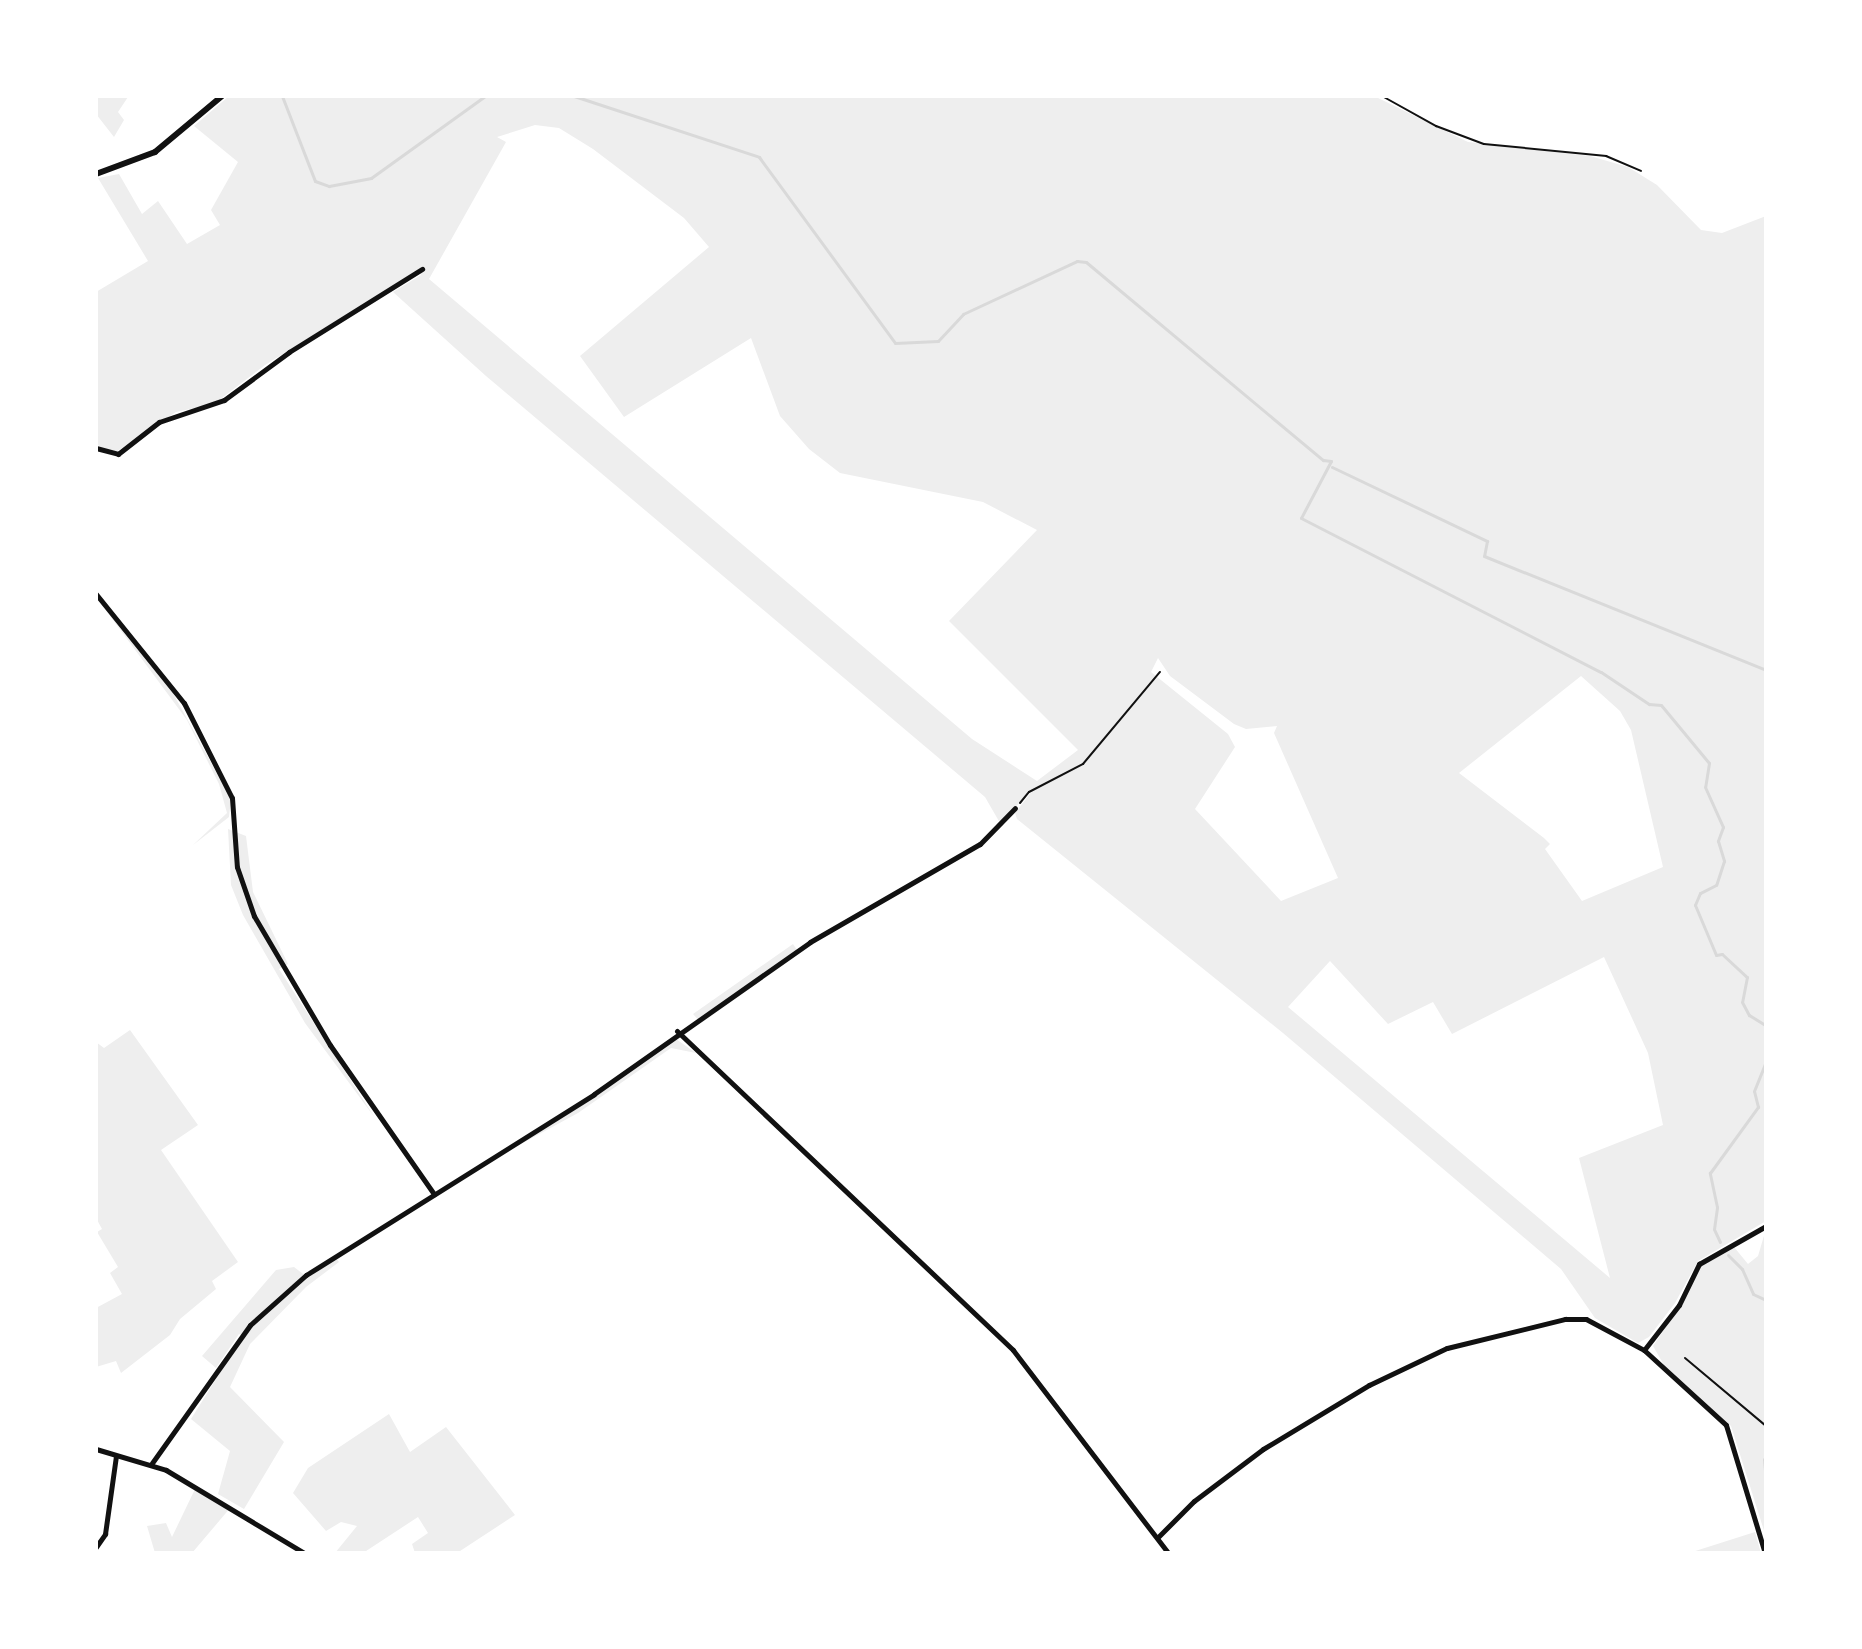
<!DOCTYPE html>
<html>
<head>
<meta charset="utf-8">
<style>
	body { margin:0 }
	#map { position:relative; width:1862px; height:1649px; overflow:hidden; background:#fff; font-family:Karla,sans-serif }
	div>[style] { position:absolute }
	.green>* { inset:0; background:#eee }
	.stream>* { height:3px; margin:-1.5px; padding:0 1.5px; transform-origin:1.5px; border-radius:1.5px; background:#d9d9d9 }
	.path>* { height:2px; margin:-1px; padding:0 1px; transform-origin:1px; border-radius:1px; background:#111 }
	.minor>* { height:5px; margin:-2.5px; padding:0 2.5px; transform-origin:2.5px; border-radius:2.5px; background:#111 }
	.tertiary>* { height:6px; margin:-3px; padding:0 3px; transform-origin:3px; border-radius:3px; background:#111 }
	span { translate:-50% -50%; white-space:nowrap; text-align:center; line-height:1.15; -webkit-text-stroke:8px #fff; paint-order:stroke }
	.frame { position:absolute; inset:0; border:98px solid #fff; pointer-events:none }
</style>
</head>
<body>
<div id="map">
	<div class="green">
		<i style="clip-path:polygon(96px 96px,128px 97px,118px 112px,124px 120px,114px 137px,96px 114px)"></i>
		<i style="clip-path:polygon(evenodd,229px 96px,1374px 96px,1468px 142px,1590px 156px,1628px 167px,1657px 185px,1701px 230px,1722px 233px,1766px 216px,1766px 1221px,1698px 1261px,1675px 1303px,1649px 1337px,1638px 1343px,1595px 1318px,1561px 1269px,1283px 1033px,1017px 819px,1015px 813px,1036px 786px,1000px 823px,985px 797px,486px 376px,393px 292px,421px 275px,418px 270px,265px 365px,214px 404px,176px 412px,116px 452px,103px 450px,96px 443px,96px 292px,148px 261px,98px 178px,119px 174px,142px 214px,158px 201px,187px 244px,220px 225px,211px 210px,238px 162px,194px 126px,229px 96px,535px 125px,559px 128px,593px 149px,684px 218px,709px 247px,580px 356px,624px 417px,751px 338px,780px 416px,809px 449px,840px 473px,983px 502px,1037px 530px,949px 621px,1078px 750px,1037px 781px,972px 739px,429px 279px,506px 142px,497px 137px,535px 125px,229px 96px,1158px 658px,1170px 676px,1234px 724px,1246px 729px,1277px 726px,1274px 733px,1338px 878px,1281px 901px,1195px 809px,1235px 747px,1228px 734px,1151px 672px,1158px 658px,229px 96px,1581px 676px,1620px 711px,1631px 730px,1663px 867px,1582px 901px,1545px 849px,1550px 844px,1544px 838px,1459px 773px,1581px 676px,229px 96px,1604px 957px,1648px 1053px,1663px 1125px,1579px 1158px,1610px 1278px,1288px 1007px,1330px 961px,1388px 1024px,1433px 1002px,1452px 1034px,1604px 957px)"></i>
		<i style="clip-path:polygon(96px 597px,163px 675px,231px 799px,229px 817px,193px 845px,227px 813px,219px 784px,187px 720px)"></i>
		<i style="clip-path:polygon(228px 829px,246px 836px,253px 892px,288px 964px,279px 969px,375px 1118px,305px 1023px,243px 915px,231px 885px)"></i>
		<i style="clip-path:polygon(820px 939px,701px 1023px,693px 1014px,793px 944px,799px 953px)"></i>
		<i style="clip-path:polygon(130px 1030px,198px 1125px,161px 1150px,238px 1262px,212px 1281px,216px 1289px,180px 1319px,170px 1335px,121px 1373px,116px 1361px,96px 1367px,96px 1308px,122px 1294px,110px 1273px,118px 1267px,97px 1232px,102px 1229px,96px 1218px,96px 1042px,104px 1048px)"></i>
		<i style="clip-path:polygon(676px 1039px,696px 1053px,671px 1048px,578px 1113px,508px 1151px)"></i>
		<i style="clip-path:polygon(1766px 1229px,1766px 1537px,1731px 1426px,1664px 1365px,1653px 1346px,1683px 1302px,1698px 1268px,1734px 1247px,1748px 1264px,1758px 1256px)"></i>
		<i style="clip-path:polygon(336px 1258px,339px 1262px,306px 1287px,250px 1344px,230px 1387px,284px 1442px,244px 1509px,218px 1494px,230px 1451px,191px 1419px,243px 1336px,239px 1334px,216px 1368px,202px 1356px,276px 1270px,294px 1267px,307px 1277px)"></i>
		<i style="clip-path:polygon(389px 1414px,410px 1452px,446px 1427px,515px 1515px,457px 1553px,415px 1553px,412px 1544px,428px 1533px,418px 1517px,363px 1553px,335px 1553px,357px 1526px,341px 1522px,326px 1531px,293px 1493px,308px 1468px)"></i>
		<i style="clip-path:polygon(196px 1487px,231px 1507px,192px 1553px,155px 1553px,147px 1526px,166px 1523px,172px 1537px)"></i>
		<i style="clip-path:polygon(1755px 1532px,1761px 1553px,1689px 1553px)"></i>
	</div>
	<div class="stream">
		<i style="left:282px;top:96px;width:91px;rotate:68.8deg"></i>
		<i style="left:315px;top:181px;width:15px;rotate:20deg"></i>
		<i style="left:329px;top:186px;width:43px;rotate:-10.8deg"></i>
		<i style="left:371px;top:178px;width:140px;rotate:-35.7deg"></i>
		<i style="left:574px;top:96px;width:195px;rotate:18.2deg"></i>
		<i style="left:759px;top:157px;width:230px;rotate:53.8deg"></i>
		<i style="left:895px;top:343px;width:43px;rotate:-2.7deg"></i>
		<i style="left:938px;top:341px;width:37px;rotate:-47deg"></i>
		<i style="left:963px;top:314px;width:126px;rotate:-24.9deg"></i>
		<i style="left:1077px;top:261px;width:9px;rotate:6deg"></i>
		<i style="left:1086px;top:262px;width:309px;rotate:39.9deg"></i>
		<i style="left:1323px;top:460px;width:8px;rotate:7deg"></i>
		<i style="left:1331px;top:461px;width:64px;rotate:117.8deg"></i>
		<i style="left:1301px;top:518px;width:337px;rotate:27.2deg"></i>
		<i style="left:1601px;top:672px;width:58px;rotate:33.7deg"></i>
		<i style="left:1649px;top:704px;width:12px;rotate:5deg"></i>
		<i style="left:1661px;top:705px;width:75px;rotate:50.4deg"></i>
		<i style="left:1709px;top:763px;width:24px;rotate:99deg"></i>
		<i style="left:1705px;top:787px;width:44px;rotate:65.8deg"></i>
		<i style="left:1723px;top:827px;width:15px;rotate:110deg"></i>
		<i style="left:1718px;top:841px;width:21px;rotate:73deg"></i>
		<i style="left:1724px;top:861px;width:25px;rotate:108deg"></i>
		<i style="left:1716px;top:885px;width:18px;rotate:153deg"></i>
		<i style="left:1700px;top:893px;width:13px;rotate:113deg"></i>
		<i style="left:1695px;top:905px;width:54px;rotate:67.2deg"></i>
		<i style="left:1716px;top:955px;width:6px;rotate:-9deg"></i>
		<i style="left:1722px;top:954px;width:34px;rotate:43deg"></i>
		<i style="left:1747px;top:977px;width:25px;rotate:101deg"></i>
		<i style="left:1742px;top:1002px;width:15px;rotate:62deg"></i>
		<i style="left:1749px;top:1015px;width:19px;rotate:32deg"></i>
		<i style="left:1765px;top:1025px;width:16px;rotate:86deg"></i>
		<i style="left:1332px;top:467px;width:172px;rotate:25.5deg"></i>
		<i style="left:1487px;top:541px;width:15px;rotate:101deg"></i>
		<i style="left:1484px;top:556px;width:304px;rotate:22deg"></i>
		<i style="left:1720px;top:1242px;width:14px;rotate:-115deg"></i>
		<i style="left:1714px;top:1229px;width:22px;rotate:-82deg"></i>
		<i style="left:1717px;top:1207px;width:35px;rotate:-102deg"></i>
		<i style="left:1710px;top:1173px;width:82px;rotate:-54deg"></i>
		<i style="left:1758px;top:1107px;width:16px;rotate:-104deg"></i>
		<i style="left:1754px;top:1091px;width:32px;rotate:-68deg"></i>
		<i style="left:1728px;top:1255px;width:20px;rotate:45deg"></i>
		<i style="left:1742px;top:1269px;width:27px;rotate:66deg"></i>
		<i style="left:1753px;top:1294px;width:14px;rotate:25deg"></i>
		<i style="left:1764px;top:1459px;width:21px;rotate:85deg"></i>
	</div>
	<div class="path">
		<i style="left:1382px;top:96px;width:62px;rotate:29.1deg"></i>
		<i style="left:1436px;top:126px;width:51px;rotate:20.6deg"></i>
		<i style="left:1484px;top:144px;width:123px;rotate:5.6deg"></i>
		<i style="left:1606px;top:156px;width:38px;rotate:23deg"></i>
		<i style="left:1020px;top:803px;width:14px;rotate:-51deg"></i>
		<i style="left:1029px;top:792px;width:61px;rotate:-27.4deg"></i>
		<i style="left:1083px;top:764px;width:120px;rotate:-50.1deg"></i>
		<i style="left:1685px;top:1358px;width:106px;rotate:40deg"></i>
	</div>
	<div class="minor">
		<i style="left:96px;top:448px;width:23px;rotate:15deg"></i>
		<i style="left:118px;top:454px;width:52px;rotate:-38deg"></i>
		<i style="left:159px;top:422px;width:69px;rotate:-18.7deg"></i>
		<i style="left:224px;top:400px;width:81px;rotate:-36.4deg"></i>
		<i style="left:289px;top:352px;width:157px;rotate:-32deg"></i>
		<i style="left:96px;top:594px;width:140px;rotate:51.1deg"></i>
		<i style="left:184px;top:703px;width:106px;rotate:63.2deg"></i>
		<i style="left:232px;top:798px;width:69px;rotate:85.9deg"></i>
		<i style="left:237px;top:867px;width:52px;rotate:70.9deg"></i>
		<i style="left:254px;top:916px;width:150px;rotate:59.5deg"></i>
		<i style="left:330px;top:1045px;width:182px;rotate:55.1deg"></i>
		<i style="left:677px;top:1031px;width:463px;rotate:43.5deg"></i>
		<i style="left:1013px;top:1350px;width:255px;rotate:52.6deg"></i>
		<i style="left:1644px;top:1350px;width:57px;rotate:-52.1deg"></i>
		<i style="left:1679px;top:1305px;width:46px;rotate:-64deg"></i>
		<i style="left:1699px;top:1264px;width:77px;rotate:-29.6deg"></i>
		<i style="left:96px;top:1449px;width:73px;rotate:16.7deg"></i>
		<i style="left:166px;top:1470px;width:161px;rotate:31deg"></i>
		<i style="left:152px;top:1463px;width:169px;rotate:-54.6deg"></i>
		<i style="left:250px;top:1325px;width:75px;rotate:-41.8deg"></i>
		<i style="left:306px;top:1275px;width:340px;rotate:-32.1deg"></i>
		<i style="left:594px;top:1094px;width:264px;rotate:-35.1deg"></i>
		<i style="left:810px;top:942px;width:196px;rotate:-30deg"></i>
		<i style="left:980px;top:844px;width:50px;rotate:-45.8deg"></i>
		<i style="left:1159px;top:1536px;width:49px;rotate:-45deg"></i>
		<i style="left:1194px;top:1501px;width:86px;rotate:-37deg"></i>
		<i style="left:1263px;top:1449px;width:124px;rotate:-31.1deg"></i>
		<i style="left:1369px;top:1385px;width:86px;rotate:-25.4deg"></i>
		<i style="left:1447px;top:1348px;width:122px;rotate:-13.8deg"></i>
		<i style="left:1565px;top:1319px;width:21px"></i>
		<i style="left:1586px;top:1319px;width:66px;rotate:28.1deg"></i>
		<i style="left:1644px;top:1350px;width:111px;rotate:42.4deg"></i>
		<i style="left:1726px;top:1425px;width:134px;rotate:73.1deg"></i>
		<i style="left:96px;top:1547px;width:16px;rotate:-55deg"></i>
		<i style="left:105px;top:1534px;width:79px;rotate:-82deg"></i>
	</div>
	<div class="tertiary">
		<i style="left:96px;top:174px;width:63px;rotate:-20.4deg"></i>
		<i style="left:155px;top:152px;width:87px;rotate:-39.9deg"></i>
	</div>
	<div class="frame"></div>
</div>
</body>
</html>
